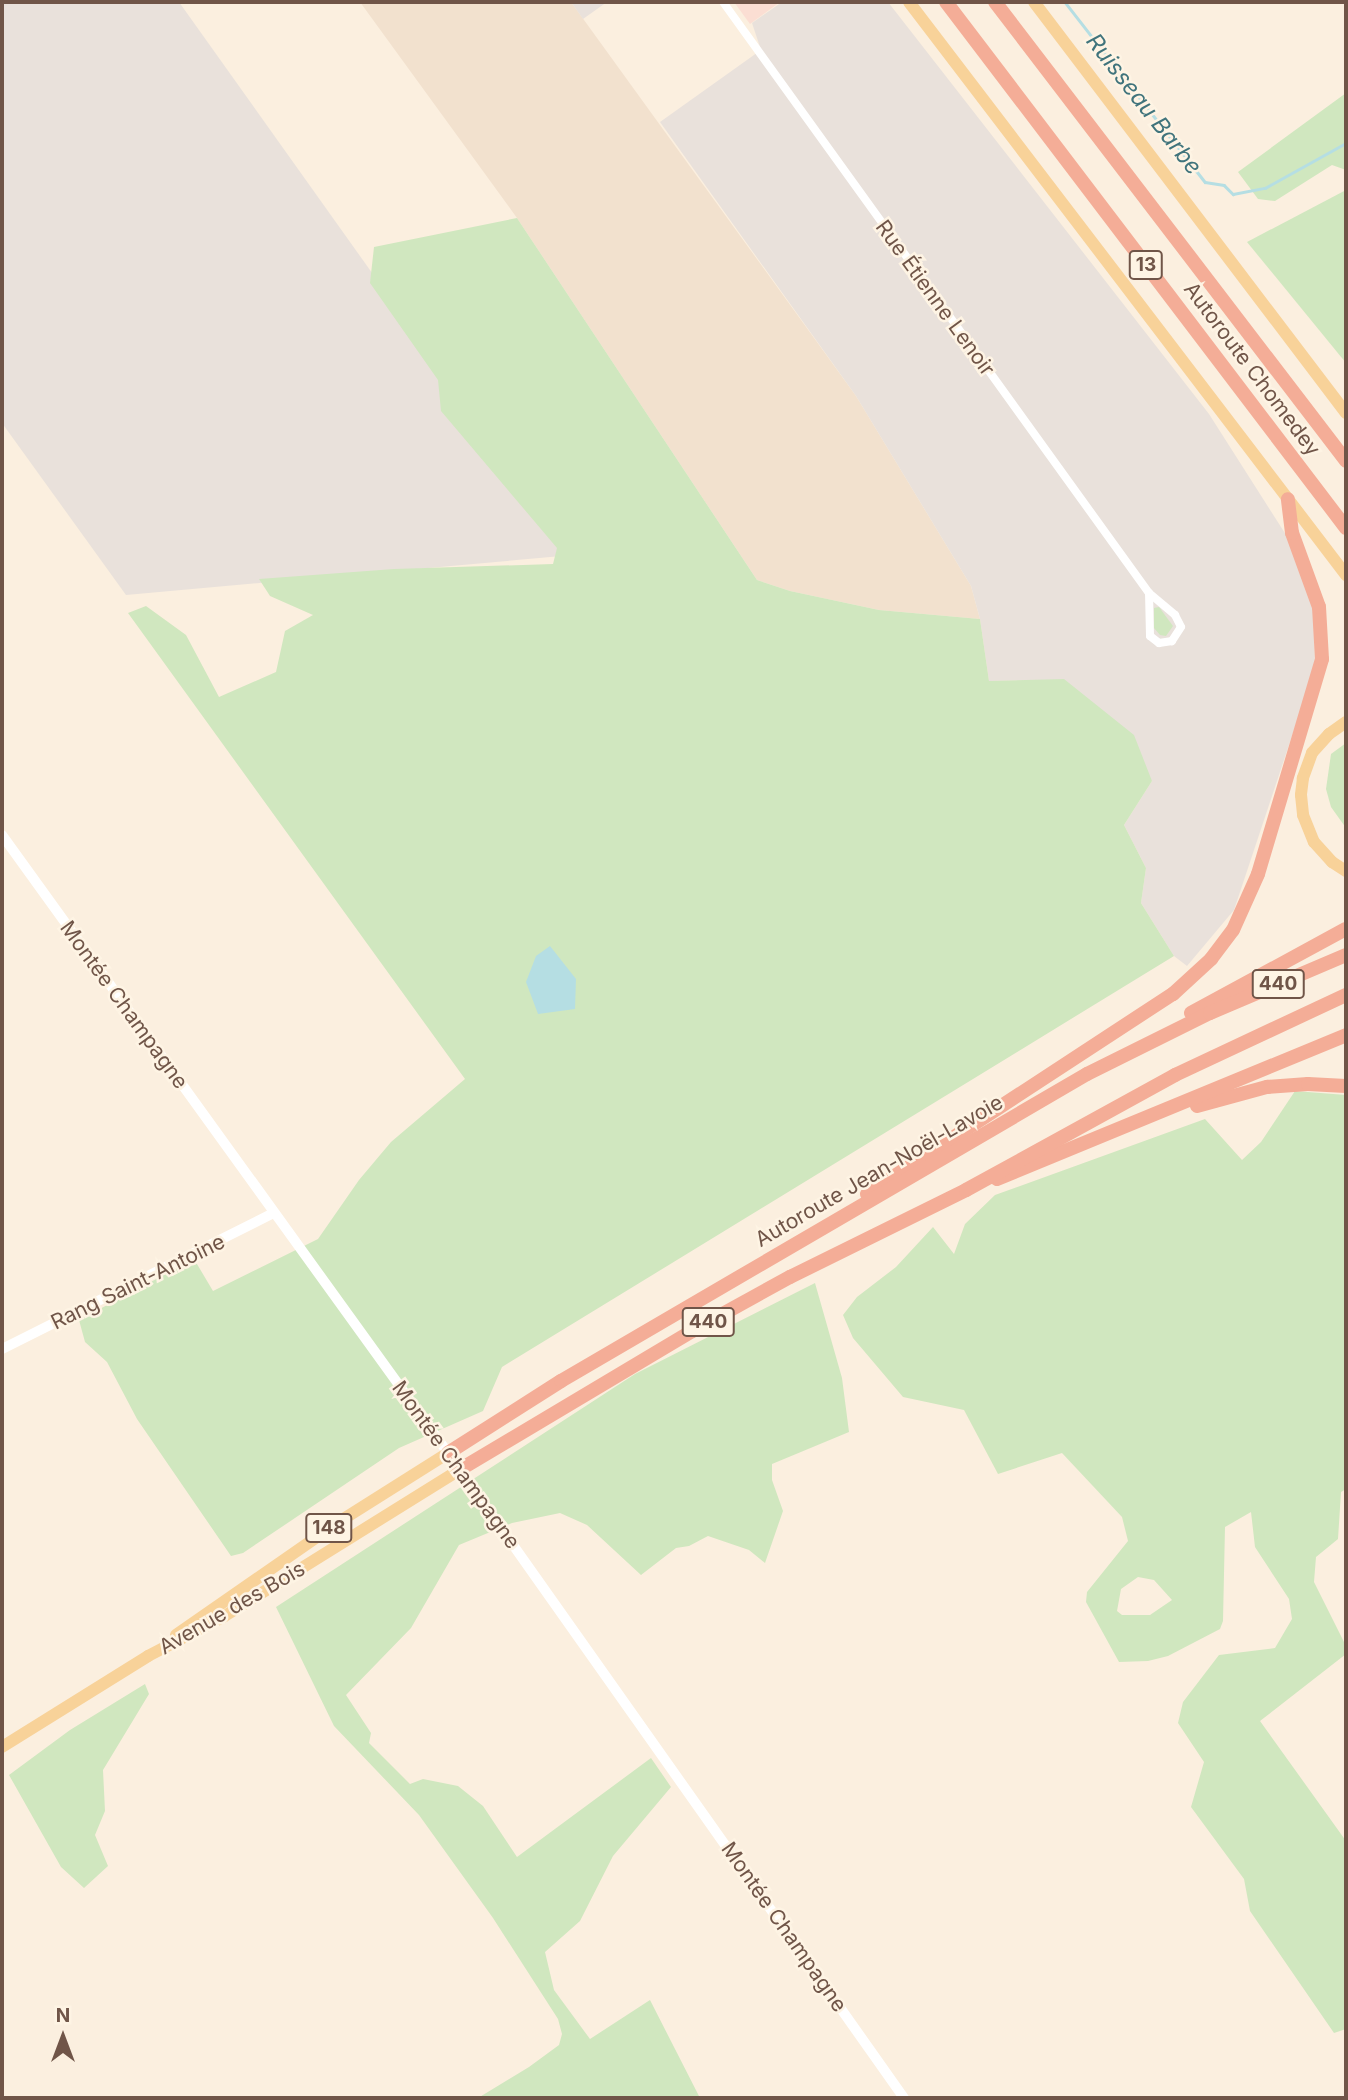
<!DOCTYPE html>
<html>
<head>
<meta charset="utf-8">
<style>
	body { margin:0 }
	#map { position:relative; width:1348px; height:2100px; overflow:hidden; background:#fbefdf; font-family:Inter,sans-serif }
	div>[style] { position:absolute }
	.residential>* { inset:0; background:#f2e1ce }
	.commercial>* { inset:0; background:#fbded3 }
	.industrial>* { inset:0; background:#e9e1db }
	.green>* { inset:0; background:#d0e7bf }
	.water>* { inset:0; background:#b5dee3 }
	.stream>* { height:2.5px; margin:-1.25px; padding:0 1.25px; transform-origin:1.25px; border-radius:1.25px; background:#b5dee3 }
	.street>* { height:8px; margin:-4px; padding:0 4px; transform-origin:4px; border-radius:4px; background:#fff }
	.secondary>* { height:10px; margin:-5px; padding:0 5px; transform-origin:5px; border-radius:5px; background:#fff }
	.primary>* { height:12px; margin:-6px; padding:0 6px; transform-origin:6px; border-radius:6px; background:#f8d299 }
	.highway>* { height:14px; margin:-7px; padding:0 7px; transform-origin:7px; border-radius:7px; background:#f4ad97 }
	span { translate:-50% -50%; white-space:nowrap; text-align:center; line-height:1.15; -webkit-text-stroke:5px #fef4e4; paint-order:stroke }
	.shield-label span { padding:2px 5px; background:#fef4e4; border:2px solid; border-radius:5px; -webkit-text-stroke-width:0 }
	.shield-label { font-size:19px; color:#705548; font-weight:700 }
	.street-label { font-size:21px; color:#705548 }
	.water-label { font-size:23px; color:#40747c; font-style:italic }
	.frame { position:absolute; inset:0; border:4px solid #705548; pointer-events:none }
	.north { position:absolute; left:28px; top:2002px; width:70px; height:70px; -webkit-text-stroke:5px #fef4e4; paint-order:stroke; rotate:0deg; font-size:19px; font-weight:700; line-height:28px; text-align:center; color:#705548 }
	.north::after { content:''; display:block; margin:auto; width:24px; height:32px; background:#705548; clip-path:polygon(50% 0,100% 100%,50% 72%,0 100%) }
</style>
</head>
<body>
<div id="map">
	<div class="residential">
		<i style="clip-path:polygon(360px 2px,571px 2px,856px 396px,971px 586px,980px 619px,879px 610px,790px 591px,757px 580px,517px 218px)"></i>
	</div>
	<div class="commercial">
		<i style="clip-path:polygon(734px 2px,780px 2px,750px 24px)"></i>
	</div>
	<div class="industrial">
		<i style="clip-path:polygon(2px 2px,179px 2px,573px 555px,126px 595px,2px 423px)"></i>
		<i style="clip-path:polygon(571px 2px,607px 2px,583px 19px)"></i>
		<i style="clip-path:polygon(782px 2px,888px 2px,1209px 414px,1288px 538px,1314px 608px,1315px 667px,1234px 910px,1187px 966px,1174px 956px,1141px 903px,1146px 868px,1124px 825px,1152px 781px,1064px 680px,989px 681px,980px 619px,971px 586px,856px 396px,660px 122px,761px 50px,752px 23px)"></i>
	</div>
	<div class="green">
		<i style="clip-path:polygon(1346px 93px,1346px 170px,1332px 165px,1275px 201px,1258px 199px,1238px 172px)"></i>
		<i style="clip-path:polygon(1346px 190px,1346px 363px,1247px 242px)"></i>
		<i style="clip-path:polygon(517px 218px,757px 580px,790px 591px,879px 610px,980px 619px,989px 681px,1064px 679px,1134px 735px,1152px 781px,1124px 825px,1146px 868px,1141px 903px,1174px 956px,502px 1367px,483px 1411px,399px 1448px,243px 1553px,231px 1556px,137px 1419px,107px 1362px,85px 1342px,79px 1320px,194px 1259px,213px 1291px,318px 1239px,359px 1180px,391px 1142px,465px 1079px,128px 613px,146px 606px,186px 635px,219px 697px,276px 672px,285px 631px,313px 615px,270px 596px,259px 579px,394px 569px,553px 564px,557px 548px,441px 411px,438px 380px,370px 283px,374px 247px)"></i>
		<i style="clip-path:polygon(1159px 607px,1173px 626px,1166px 636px,1160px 635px,1154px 628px,1154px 608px)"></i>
		<i style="clip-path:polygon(1346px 743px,1346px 828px,1331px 807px,1326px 789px,1331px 754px)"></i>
		<i style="clip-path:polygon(evenodd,1295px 1091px,1346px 1095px,1346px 1489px,1341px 1492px,1338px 1539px,1316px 1557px,1314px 1582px,1346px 1646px,1346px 1654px,1260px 1721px,1346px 1841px,1346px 2029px,1334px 2033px,1250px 1911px,1244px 1879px,1191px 1807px,1204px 1762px,1178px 1723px,1183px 1702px,1219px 1655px,1275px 1648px,1292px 1619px,1289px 1599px,1255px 1547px,1251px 1512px,1225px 1527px,1223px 1621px,1220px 1629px,1168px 1656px,1148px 1661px,1119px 1662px,1086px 1602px,1087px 1592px,1128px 1541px,1122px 1517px,1062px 1453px,998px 1474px,964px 1410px,903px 1397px,853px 1338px,843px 1315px,857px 1297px,896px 1267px,933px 1227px,954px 1254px,965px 1224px,995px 1195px,1205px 1119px,1242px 1160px,1261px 1142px,1295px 1091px,1138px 1577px,1154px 1580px,1172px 1600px,1150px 1615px,1122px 1615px,1117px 1611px,1121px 1589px,1138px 1577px)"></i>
		<i style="clip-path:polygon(815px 1283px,842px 1378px,849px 1432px,772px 1464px,772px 1480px,783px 1511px,765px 1563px,749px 1550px,708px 1536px,689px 1546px,676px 1548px,641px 1575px,587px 1525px,560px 1513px,512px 1523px,459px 1545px,411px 1628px,346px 1695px,371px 1733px,369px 1743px,410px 1784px,423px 1779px,458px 1786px,483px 1806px,517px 1857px,651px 1758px,671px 1787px,613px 1856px,580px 1921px,545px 1952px,554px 1990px,590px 2039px,650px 2000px,700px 2098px,478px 2098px,529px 2067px,559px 2045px,562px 2034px,558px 2019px,493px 1918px,419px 1815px,334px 1726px,276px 1607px,635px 1374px)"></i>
		<i style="clip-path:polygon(145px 1684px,149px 1694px,103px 1770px,105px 1811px,95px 1835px,108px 1866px,84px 1888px,61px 1867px,9px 1775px,70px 1730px)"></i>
	</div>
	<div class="water">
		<i style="clip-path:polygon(550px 946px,576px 979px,575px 1009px,538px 1014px,526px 982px,536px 956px)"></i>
	</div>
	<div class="stream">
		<i style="left:1065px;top:2px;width:228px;rotate:52.1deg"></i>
		<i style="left:1205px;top:182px;width:19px;rotate:9deg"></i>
		<i style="left:1224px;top:185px;width:13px;rotate:45deg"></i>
		<i style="left:1233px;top:194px;width:33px;rotate:-11deg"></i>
		<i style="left:1265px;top:188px;width:93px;rotate:-29.1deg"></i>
	</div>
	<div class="street">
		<i style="left:723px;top:2px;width:729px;rotate:54.22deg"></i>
		<i style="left:1149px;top:593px;width:34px;rotate:40deg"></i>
		<i style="left:1175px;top:615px;width:13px;rotate:63deg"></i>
		<i style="left:1181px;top:627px;width:17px;rotate:123deg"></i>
		<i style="left:1172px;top:641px;width:13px;rotate:171deg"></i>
		<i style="left:1159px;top:643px;width:11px;rotate:-142deg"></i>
		<i style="left:1150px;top:636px;width:43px;rotate:-91.3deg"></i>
	</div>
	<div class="secondary">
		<i style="left:2px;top:835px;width:762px;rotate:54.18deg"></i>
		<i style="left:448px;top:1453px;width:790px;rotate:54.74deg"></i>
		<i style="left:2px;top:1349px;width:303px;rotate:-26.6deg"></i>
	</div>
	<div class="primary">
		<i style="left:909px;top:2px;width:721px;rotate:52.67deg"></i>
		<i style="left:1034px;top:2px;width:516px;rotate:52.8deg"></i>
		<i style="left:1346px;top:722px;width:21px;rotate:145deg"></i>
		<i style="left:1329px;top:734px;width:25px;rotate:132deg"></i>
		<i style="left:1312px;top:753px;width:27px;rotate:110deg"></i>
		<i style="left:1303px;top:778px;width:17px;rotate:97deg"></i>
		<i style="left:1301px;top:795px;width:20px;rotate:84deg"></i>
		<i style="left:1303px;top:815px;width:29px;rotate:68deg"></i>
		<i style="left:1314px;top:842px;width:27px;rotate:48deg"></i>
		<i style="left:1332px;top:862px;width:17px;rotate:33deg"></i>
		<i style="left:176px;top:1635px;width:196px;rotate:-34.8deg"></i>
		<i style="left:337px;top:1523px;width:131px;rotate:-32.2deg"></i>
		<i style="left:2px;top:1747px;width:172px;rotate:-31.9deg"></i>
		<i style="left:148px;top:1656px;width:85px;rotate:-27.5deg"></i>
		<i style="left:223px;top:1617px;width:278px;rotate:-31.9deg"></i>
	</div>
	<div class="highway">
		<i style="left:946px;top:2px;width:661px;rotate:52.75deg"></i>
		<i style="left:995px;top:2px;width:578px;rotate:52.59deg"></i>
		<i style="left:1191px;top:1013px;width:176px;rotate:-28.5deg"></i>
		<i style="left:1197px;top:1106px;width:73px;rotate:-15.2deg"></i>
		<i style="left:1267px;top:1087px;width:41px;rotate:-4.2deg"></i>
		<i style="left:1308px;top:1084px;width:38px;rotate:3deg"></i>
		<i style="left:997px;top:1179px;width:378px;rotate:-22.4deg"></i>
		<i style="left:867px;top:1194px;width:366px;rotate:-33.2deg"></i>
		<i style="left:1173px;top:994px;width:52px;rotate:-42.6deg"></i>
		<i style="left:1211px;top:959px;width:36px;rotate:-53deg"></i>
		<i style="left:1233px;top:930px;width:61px;rotate:-65.9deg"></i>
		<i style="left:1258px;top:874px;width:224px;rotate:-73.4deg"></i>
		<i style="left:1322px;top:659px;width:52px;rotate:-93.3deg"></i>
		<i style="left:1319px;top:607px;width:79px;rotate:-110deg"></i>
		<i style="left:1292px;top:533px;width:34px;rotate:-97deg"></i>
		<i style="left:448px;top:1453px;width:134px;rotate:-32.5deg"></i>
		<i style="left:561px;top:1381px;width:609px;rotate:-30.27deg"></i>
		<i style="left:1087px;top:1074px;width:137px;rotate:-26.4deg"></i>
		<i style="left:1210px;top:1013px;width:148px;rotate:-23.1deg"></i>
		<i style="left:459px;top:1470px;width:271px;rotate:-30.8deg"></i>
		<i style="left:692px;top:1331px;width:112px;rotate:-28.9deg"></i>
		<i style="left:790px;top:1277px;width:196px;rotate:-26.3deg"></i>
		<i style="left:966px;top:1190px;width:239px;rotate:-28.8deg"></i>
		<i style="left:1175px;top:1075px;width:189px;rotate:-25.1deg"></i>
	</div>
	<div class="shield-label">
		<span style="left:1146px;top:265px">13</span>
		<span style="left:1278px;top:984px">440</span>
		<span style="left:708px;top:1322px">440</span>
		<span style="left:329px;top:1528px">148</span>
	</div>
	<div class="street-label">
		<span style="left:935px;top:298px;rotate:54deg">Rue Étienne Lenoir</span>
		<span style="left:1252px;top:369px;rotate:53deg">Autoroute Chomedey</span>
		<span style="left:124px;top:1005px;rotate:54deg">Montée Champagne</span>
		<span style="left:879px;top:1171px;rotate:-30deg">Autoroute Jean-Noël-Lavoie</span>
		<span style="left:138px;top:1282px;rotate:-26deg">Rang Saint-Antoine</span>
		<span style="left:456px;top:1465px;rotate:54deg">Montée Champagne</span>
		<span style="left:232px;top:1608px;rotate:-30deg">Avenue des Bois</span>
		<span style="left:784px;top:1927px;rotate:55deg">Montée Champagne</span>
	</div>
	<div class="water-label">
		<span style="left:1144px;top:104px;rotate:52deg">Ruisseau Barbe</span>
	</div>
	<div class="frame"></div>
	<div class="north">N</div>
</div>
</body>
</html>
